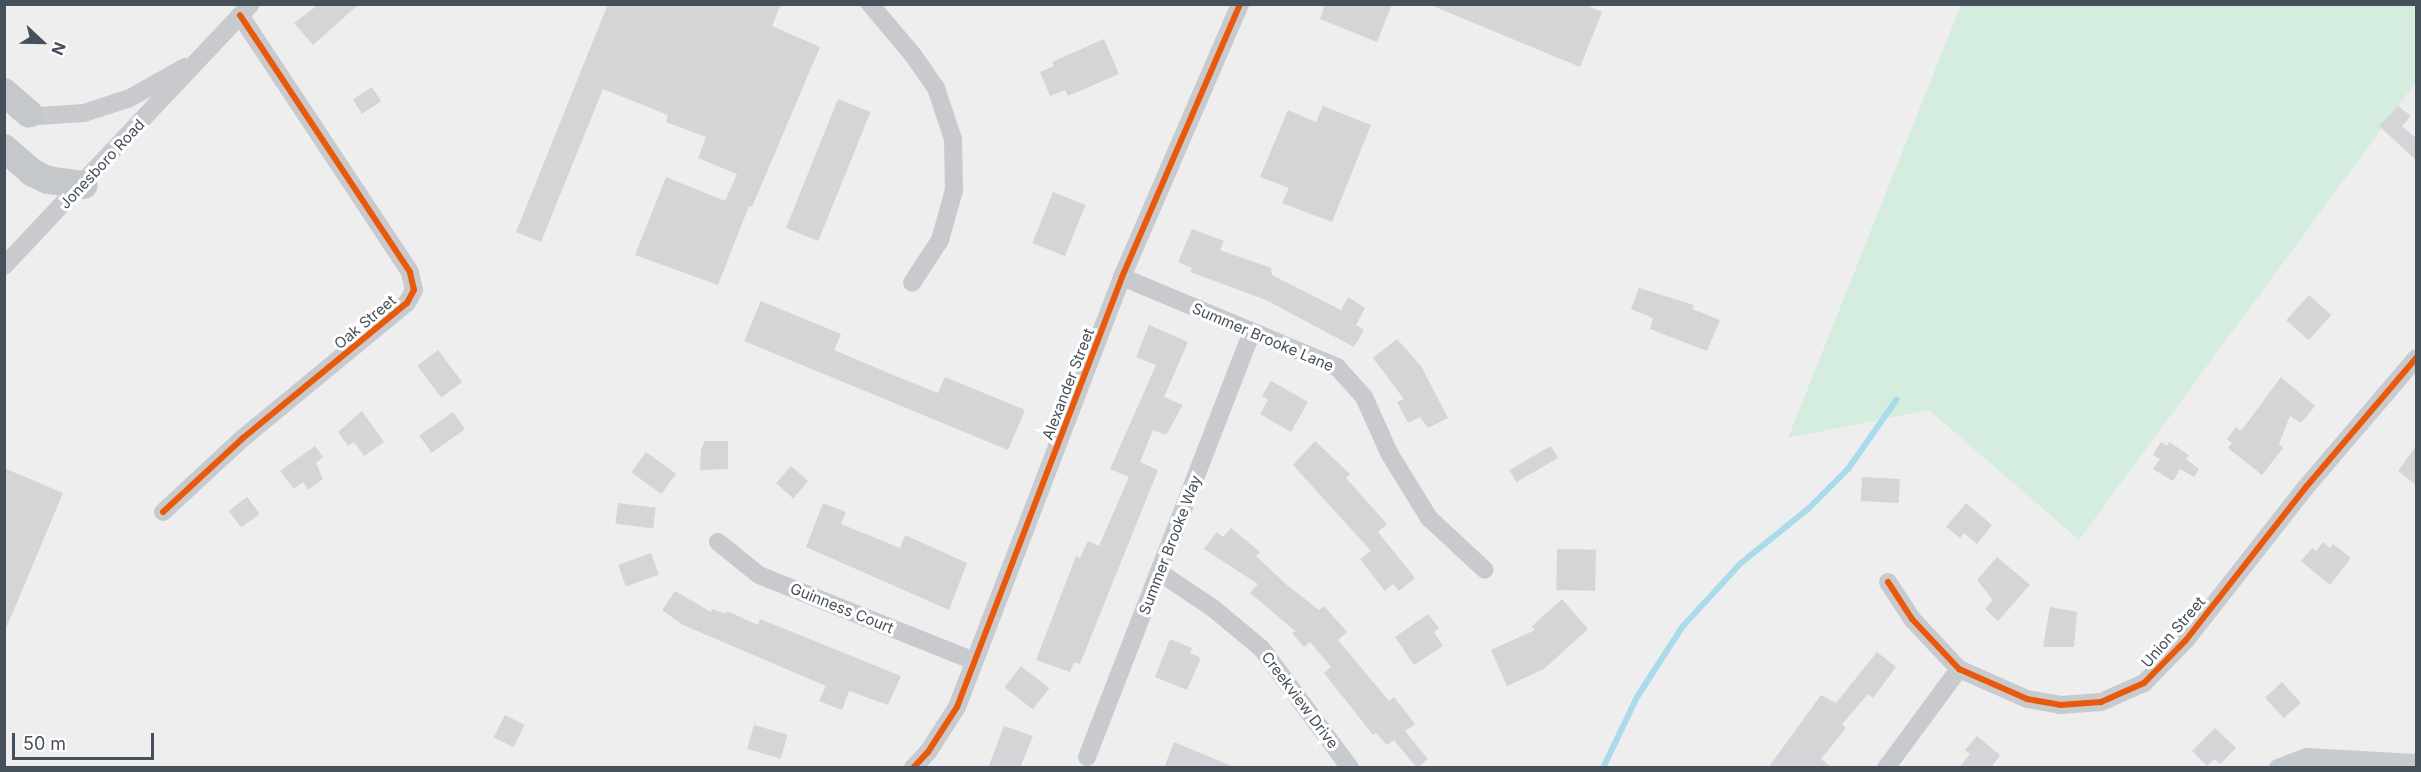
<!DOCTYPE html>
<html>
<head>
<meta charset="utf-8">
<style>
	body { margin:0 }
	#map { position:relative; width:2421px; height:772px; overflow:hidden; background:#efeeee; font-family:Inter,sans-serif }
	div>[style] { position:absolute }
	.green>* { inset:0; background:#d4edde }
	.stream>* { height:6px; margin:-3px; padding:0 3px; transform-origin:3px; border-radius:3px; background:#a9dbea }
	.building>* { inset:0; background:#d5d5d7; transform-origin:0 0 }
	.minor>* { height:18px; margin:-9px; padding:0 9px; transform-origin:9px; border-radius:9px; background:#c8cacd }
	.primary>* { height:28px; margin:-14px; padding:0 14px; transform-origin:14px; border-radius:14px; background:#c4c8cb }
	.cycleway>* { height:6px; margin:-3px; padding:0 3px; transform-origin:3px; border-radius:3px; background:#e8590c }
	span { translate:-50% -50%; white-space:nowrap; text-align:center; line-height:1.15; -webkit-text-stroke:6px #fff; paint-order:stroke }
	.street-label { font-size:15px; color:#46505a }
	.frame { position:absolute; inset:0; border:6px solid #46505a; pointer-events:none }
	.north { position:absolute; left:12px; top:12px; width:60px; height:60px; -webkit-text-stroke:4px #fff; paint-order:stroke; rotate:112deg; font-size:16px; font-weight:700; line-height:24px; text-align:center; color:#46505a }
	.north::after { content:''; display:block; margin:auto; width:21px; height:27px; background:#46505a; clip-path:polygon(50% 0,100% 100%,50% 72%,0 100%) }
	.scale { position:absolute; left:12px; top:733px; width:142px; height:27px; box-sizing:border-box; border:3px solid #46505a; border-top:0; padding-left:8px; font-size:18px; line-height:21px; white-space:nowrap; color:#46505a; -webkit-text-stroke:4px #fff; paint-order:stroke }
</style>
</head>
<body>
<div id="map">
	<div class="green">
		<i style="clip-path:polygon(1961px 5px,2416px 5px,2416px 82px,2079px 540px,1929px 410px,1788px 438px)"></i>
	</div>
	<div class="stream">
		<i style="left:1603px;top:768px;width:79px;rotate:-64.4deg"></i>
		<i style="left:1637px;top:697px;width:85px;rotate:-57.1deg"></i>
		<i style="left:1683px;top:626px;width:86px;rotate:-47.4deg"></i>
		<i style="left:1741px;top:563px;width:86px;rotate:-38.9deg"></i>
		<i style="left:1808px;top:509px;width:57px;rotate:-45deg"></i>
		<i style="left:1848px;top:469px;width:85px;rotate:-55deg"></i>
	</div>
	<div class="building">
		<i style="clip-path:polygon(319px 4px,359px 4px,313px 45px,294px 23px)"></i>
		<i style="clip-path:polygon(608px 4px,781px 4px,772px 26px,820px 47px,752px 207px,749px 206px,718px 285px,635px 255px,666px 177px,725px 201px,737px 174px,698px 158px,706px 137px,666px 122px,668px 115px,603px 89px,541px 242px,516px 232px)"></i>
		<i style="clip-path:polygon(1325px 4px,1392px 4px,1377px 42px,1320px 19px)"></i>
		<i style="clip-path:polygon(1428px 4px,1583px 4px,1602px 12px,1580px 67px)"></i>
		<i style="clip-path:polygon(1104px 39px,1119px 74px,1068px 96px,1065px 90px,1050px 96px,1040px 72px,1054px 66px,1052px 62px)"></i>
		<i style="left:372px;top:87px;width:17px;height:23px;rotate:57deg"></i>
		<i style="left:838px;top:99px;width:35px;height:139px;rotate:22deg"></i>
		<i style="clip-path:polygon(1323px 106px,1371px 125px,1332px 222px,1282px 203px,1289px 188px,1260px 177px,1288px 110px,1316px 122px)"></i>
		<i style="clip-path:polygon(2398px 106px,2411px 116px,2402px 126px,2416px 138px,2416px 160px,2379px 126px)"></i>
		<i style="left:1053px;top:192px;width:35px;height:55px;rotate:22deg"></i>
		<i style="clip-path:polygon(1192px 229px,1224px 241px,1220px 250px,1271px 268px,1272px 275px,1341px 310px,1348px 297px,1365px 308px,1356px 325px,1364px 330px,1354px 347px,1266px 300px,1190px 272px,1192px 268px,1178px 262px)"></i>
		<i style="clip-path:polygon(1639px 288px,1694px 305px,1692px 309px,1720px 320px,1707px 351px,1650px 329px,1653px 318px,1631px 309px)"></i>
		<i style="left:2309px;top:295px;width:30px;height:34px;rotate:42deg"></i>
		<i style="clip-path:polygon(761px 301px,841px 334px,834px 350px,898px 377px,938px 393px,945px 377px,1025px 410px,1008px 450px,744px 341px)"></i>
		<i style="clip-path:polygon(1149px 325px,1188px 342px,1164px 397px,1183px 405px,1166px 435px,1153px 430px,1140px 462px,1158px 470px,1080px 664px,1074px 662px,1070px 672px,1036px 660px,1076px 556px,1080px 558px,1088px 541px,1099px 546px,1129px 477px,1110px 469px,1156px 365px,1136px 357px)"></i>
		<i style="clip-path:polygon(1397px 339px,1421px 366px,1448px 418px,1428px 428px,1420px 417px,1408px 423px,1397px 402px,1404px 399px,1373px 358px)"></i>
		<i style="left:438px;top:350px;width:40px;height:26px;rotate:53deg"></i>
		<i style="clip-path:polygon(2281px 377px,2315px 406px,2301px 423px,2290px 416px,2279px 444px,2283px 448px,2262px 475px,2228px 448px,2232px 443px,2227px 439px,2236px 427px,2241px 431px)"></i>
		<i style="clip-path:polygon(1271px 381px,1308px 402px,1291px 432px,1260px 414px,1268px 400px,1262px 396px)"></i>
		<i style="clip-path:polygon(362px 411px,384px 442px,364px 456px,354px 442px,348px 446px,338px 432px)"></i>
		<i style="left:453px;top:412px;width:21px;height:41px;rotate:55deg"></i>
		<i style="clip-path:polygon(705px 441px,728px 441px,728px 469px,700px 470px,701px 450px)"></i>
		<i style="clip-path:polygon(1315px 441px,1350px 474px,1346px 478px,1387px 524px,1378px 532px,1415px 578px,1399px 591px,1393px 584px,1385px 591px,1360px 559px,1371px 551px,1293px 465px)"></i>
		<i style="clip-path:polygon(2161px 442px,2167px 446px,2169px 442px,2189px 455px,2186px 459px,2199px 469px,2194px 477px,2180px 469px,2173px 481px,2153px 469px,2160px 459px,2153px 455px)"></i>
		<i style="clip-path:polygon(315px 446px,323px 457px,316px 463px,323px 479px,308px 490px,303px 482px,294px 489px,280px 471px)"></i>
		<i style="left:1551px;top:446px;width:14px;height:48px;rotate:60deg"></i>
		<i style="clip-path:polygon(2416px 446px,2416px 485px,2398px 471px)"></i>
		<i style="left:646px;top:452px;width:37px;height:25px;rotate:36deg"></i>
		<i style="left:791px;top:466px;width:23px;height:23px;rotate:41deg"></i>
		<i style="clip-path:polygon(4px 468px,63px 493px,5px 631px,4px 631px)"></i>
		<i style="left:1862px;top:477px;width:38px;height:24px;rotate:3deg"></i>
		<i style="left:247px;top:497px;width:21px;height:23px;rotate:53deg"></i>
		<i style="left:618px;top:503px;width:38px;height:21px;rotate:7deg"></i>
		<i style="clip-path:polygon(823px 503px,846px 512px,841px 524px,900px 548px,905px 535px,967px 563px,949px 610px,806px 547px)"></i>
		<i style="clip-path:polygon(1966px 503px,1992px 525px,1977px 544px,1964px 533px,1960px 538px,1946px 527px)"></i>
		<i style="clip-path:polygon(1231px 528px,1260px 552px,1256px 556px,1287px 585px,1319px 610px,1324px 606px,1347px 632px,1338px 640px,1389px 701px,1394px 697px,1415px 724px,1405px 731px,1428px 759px,1417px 768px,1394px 740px,1387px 745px,1376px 733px,1373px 735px,1324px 673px,1331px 667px,1310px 642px,1304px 647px,1292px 633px,1295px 631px,1250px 593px,1258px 584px,1204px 549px,1217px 532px,1223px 537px)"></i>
		<i style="clip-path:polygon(2323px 542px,2330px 548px,2333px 544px,2351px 558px,2330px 585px,2301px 561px,2312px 548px,2316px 551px)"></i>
		<i style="left:1557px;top:549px;width:39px;height:41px;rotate:1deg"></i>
		<i style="left:651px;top:553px;width:23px;height:35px;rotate:70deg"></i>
		<i style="clip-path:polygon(1997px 557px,2030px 585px,1998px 621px,1985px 609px,1993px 600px,1977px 580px)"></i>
		<i style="clip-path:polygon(675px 591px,711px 612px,712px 609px,726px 614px,727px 611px,758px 625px,760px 619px,901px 676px,888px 705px,849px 691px,842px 710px,819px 701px,826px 686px,683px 625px,662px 610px)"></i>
		<i style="clip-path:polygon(1562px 599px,1588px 629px,1544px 669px,1507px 686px,1491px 650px,1535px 630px,1532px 626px)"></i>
		<i style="clip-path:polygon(2050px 607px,2077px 612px,2074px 647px,2043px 647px)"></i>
		<i style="clip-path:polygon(1428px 614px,1439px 628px,1434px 632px,1443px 646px,1414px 665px,1395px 637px)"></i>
		<i style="clip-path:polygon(1170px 639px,1192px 648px,1190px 653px,1201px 658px,1187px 690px,1155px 677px)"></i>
		<i style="clip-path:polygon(1877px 652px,1896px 667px,1873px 698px,1868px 694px,1842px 724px,1846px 728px,1821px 759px,1832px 768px,1768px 768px,1821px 695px,1836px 703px)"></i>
		<i style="left:1021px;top:666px;width:36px;height:27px;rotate:38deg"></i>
		<i style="left:2282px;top:682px;width:28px;height:23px;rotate:48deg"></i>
		<i style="left:505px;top:715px;width:22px;height:25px;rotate:27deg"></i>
		<i style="left:754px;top:725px;width:35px;height:25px;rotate:16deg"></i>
		<i style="clip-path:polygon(1004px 726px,1033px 736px,1020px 768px,988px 768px)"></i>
		<i style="clip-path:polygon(2215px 728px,2236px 748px,2220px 764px,2214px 759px,2207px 766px,2192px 751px)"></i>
		<i style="clip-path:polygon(1977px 736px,2000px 755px,1991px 768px,1959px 768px,1970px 754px,1965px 750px)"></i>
		<i style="clip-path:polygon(1174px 742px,1234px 767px,1234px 768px,1164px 768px)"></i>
	</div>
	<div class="minor">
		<i style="left:870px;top:4px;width:67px;rotate:49.9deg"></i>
		<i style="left:913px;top:55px;width:40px;rotate:55.1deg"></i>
		<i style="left:936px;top:88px;width:54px;rotate:71.6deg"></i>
		<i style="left:953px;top:139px;width:51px;rotate:88.9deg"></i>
		<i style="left:954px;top:190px;width:52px;rotate:105.6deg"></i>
		<i style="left:940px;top:240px;width:51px;rotate:123.1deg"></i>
		<i style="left:19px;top:112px;width:20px;rotate:11deg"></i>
		<i style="left:39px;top:116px;width:45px;rotate:-3.8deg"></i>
		<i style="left:84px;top:113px;width:48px;rotate:-18.1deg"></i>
		<i style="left:130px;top:98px;width:63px;rotate:-29.4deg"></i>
		<i style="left:4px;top:266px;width:360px;rotate:-46.7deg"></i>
		<i style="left:1122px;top:277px;width:233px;rotate:22.7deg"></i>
		<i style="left:1337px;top:367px;width:40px;rotate:48deg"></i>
		<i style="left:1364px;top:397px;width:61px;rotate:65.9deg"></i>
		<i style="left:1389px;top:453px;width:76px;rotate:58.4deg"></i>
		<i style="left:1429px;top:518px;width:76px;rotate:42.9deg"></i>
		<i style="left:163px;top:512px;width:109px;rotate:-42.8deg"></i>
		<i style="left:243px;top:438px;width:212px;rotate:-39.5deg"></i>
		<i style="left:407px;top:303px;width:15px;rotate:-62deg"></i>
		<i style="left:414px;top:290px;width:18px;rotate:-103deg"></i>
		<i style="left:410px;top:272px;width:308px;rotate:-123.5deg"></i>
		<i style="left:718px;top:542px;width:53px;rotate:38.8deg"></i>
		<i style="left:759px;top:575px;width:232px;rotate:21.8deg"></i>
		<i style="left:1159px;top:572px;width:66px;rotate:33.9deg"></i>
		<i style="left:1214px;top:609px;width:62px;rotate:39.8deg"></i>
		<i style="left:1262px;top:649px;width:148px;rotate:53.5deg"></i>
		<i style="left:1888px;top:582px;width:44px;rotate:57deg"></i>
		<i style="left:1912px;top:619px;width:69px;rotate:46.8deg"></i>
		<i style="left:1959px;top:669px;width:74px;rotate:23.8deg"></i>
		<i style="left:2027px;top:699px;width:34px;rotate:10deg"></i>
		<i style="left:2060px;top:705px;width:41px;rotate:-4.2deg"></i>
		<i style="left:2101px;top:702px;width:47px;rotate:-23.8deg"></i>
		<i style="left:2144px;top:683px;width:60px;rotate:-45.7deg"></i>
		<i style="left:2186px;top:640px;width:194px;rotate:-51.9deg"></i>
		<i style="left:2306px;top:487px;width:170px;rotate:-49.5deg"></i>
		<i style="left:1087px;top:757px;width:456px;rotate:-68.8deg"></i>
		<i style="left:913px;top:768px;width:22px;rotate:-47deg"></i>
		<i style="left:928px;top:752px;width:54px;rotate:-57.2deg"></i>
		<i style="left:957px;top:707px;width:461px;rotate:-69deg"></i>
		<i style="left:1122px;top:277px;width:297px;rotate:-66.6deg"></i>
		<i style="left:1886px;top:768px;width:123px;rotate:-53.6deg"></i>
		<i style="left:2278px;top:768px;width:31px;rotate:-21deg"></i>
		<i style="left:2307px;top:757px;width:109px;rotate:3.2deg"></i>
	</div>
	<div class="primary">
		<i style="left:4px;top:92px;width:33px;rotate:41deg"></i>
		<i style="left:4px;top:148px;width:38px;rotate:41deg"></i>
		<i style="left:33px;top:173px;width:17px;rotate:25deg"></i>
		<i style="left:48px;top:180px;width:36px;rotate:8deg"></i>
	</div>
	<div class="cycleway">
		<i style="left:163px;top:512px;width:109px;rotate:-42.8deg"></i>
		<i style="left:243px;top:438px;width:212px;rotate:-39.5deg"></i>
		<i style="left:407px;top:303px;width:15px;rotate:-62deg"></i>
		<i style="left:414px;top:290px;width:18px;rotate:-103deg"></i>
		<i style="left:410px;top:272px;width:308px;rotate:-123.5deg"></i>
		<i style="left:1888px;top:582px;width:44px;rotate:57deg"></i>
		<i style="left:1912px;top:619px;width:69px;rotate:46.8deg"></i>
		<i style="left:1959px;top:669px;width:74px;rotate:23.8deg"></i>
		<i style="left:2027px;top:699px;width:34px;rotate:10deg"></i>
		<i style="left:2060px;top:705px;width:41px;rotate:-4.2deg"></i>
		<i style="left:2101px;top:702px;width:47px;rotate:-23.8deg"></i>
		<i style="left:2144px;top:683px;width:60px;rotate:-45.7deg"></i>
		<i style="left:2186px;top:640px;width:194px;rotate:-51.9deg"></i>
		<i style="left:2306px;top:487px;width:170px;rotate:-49.5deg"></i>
		<i style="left:913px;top:768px;width:22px;rotate:-47deg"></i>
		<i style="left:928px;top:752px;width:54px;rotate:-57.2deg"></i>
		<i style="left:957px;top:707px;width:461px;rotate:-69deg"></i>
		<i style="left:1122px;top:277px;width:297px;rotate:-66.6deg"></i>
	</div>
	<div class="street-label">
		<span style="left:102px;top:164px;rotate:-47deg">Jonesboro Road</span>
		<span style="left:365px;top:322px;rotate:-40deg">Oak Street</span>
		<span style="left:1263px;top:337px;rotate:23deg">Summer Brooke Lane</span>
		<span style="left:1068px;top:384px;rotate:-69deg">Alexander Street</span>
		<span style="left:1170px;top:545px;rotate:-69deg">Summer Brooke Way</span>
		<span style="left:842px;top:608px;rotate:22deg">Guinness Court</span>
		<span style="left:2173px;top:632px;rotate:-49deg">Union Street</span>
		<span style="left:1300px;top:700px;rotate:53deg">Creekview Drive</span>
	</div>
	<div class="frame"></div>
	<div class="north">N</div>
	<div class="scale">50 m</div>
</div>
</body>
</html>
